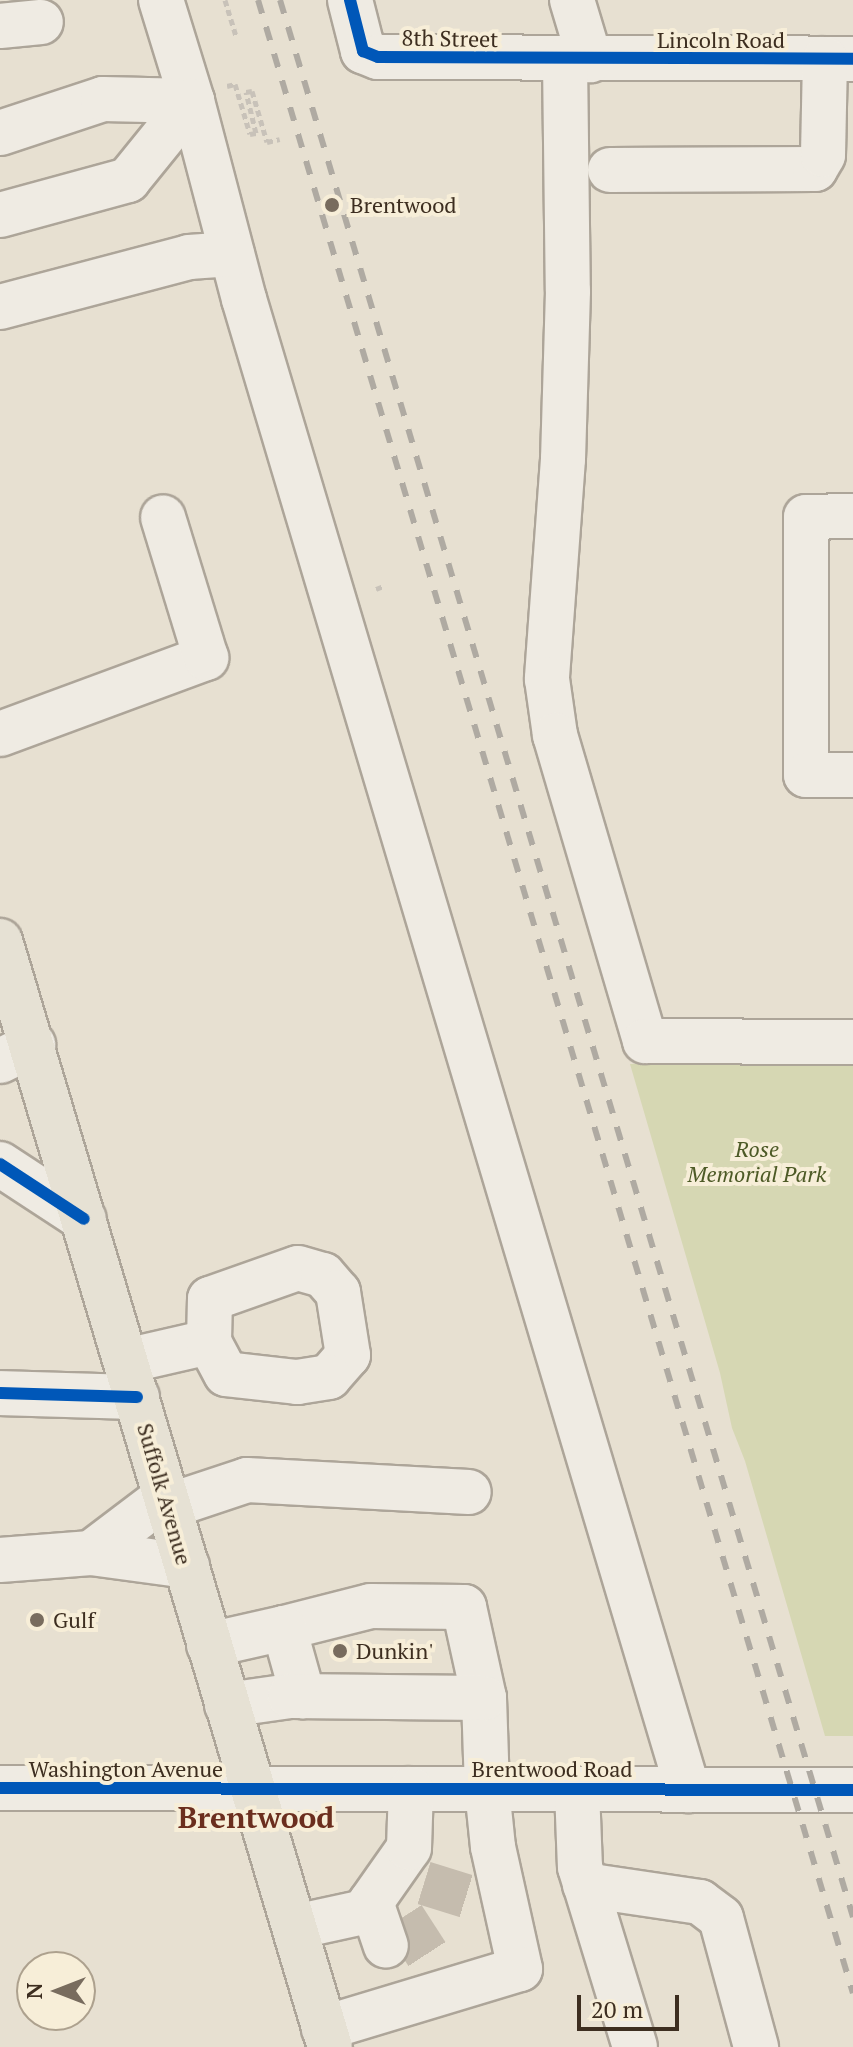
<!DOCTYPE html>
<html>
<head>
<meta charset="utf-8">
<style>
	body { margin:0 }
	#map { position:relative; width:853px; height:2047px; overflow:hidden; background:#e7e0d1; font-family:"PT Serif",serif }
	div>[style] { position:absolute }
	.green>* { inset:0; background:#d6d7b3 }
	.minor-tunnel>* { height:44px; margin-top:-22px; transform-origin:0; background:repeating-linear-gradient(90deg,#c5bcae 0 44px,transparent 0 66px) }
	.path>* { height:5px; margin-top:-2.5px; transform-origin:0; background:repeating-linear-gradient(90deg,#c8c2b9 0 6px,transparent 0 10px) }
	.roads { filter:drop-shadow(2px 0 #ada599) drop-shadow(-2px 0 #ada599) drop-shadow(0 2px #ada599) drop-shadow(0 -2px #ada599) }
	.minor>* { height:44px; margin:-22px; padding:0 22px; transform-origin:22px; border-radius:22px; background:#efebe3 }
	.major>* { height:44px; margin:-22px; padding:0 22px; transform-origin:22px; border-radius:22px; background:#e6e1d4 }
	.rail>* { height:6px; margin-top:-3px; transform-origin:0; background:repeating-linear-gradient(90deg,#afaaa2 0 14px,transparent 0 28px) }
	.cycleway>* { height:12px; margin:-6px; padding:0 6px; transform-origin:6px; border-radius:6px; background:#0057b8 }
	.dots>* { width:22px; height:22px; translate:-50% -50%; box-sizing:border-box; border:4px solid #f7eed8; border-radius:50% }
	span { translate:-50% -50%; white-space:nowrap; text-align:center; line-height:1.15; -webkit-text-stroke:8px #f7eed8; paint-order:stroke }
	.street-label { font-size:22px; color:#3d2e20 }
	.poi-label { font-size:22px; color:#3d2e20 }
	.left { translate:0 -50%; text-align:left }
	.park-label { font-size:22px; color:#4d5a26; font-style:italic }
	.district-label { font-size:30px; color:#6b2e1e; font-weight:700 }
	.north { position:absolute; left:16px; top:1951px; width:80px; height:80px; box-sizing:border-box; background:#f7eed8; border:2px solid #ada18e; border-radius:50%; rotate:270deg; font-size:22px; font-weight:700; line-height:32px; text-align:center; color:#3d2e20 }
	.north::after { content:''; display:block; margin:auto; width:28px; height:36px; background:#786c5e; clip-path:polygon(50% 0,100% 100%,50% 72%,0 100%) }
	.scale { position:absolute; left:577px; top:1995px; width:102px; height:36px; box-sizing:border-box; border:4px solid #3d2e20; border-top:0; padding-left:10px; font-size:24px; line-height:28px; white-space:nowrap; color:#3d2e20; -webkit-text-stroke:6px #f7eed8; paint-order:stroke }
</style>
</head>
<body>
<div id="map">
	<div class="green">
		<i style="clip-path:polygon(853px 1060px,853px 1736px,825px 1736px,745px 1461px,732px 1428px,720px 1373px,630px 1064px)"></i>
	</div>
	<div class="minor-tunnel">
		<i style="left:424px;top:1883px;width:58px;rotate:17.2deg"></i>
		<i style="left:403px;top:1917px;width:64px;rotate:57.1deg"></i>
	</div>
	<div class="path">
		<i style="left:225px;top:0;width:38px;rotate:73deg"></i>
		<i style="left:227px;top:86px;width:8px;rotate:-14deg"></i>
		<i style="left:235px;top:84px;width:52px;rotate:73.3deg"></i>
		<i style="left:250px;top:134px;width:6px;rotate:-9deg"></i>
		<i style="left:256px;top:133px;width:42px;rotate:-103.7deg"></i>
		<i style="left:246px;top:92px;width:6px;rotate:-9deg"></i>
		<i style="left:252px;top:91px;width:53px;rotate:73.6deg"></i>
		<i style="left:267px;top:142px;width:13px;rotate:-13deg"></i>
		<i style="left:376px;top:589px;width:9px;rotate:-21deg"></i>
	</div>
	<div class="roads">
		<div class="minor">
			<i style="left:161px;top:0;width:106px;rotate:72.9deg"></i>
			<i style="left:192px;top:101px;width:205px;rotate:75.3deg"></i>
			<i style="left:244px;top:299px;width:1556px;rotate:73.42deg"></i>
			<i style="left:350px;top:0;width:53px;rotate:75.7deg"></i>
			<i style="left:363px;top:51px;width:16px;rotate:22deg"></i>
			<i style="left:378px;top:57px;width:475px;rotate:0.2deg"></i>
			<i style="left:572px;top:0;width:63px;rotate:73.3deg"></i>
			<i style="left:0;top:26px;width:41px;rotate:-5.6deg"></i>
			<i style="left:565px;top:60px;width:231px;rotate:89.3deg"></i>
			<i style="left:568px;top:291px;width:168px;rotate:91.7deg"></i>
			<i style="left:563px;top:459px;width:221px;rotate:94.2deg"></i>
			<i style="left:547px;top:679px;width:57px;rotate:81.9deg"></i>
			<i style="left:555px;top:735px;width:319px;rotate:73.6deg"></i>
			<i style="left:645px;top:1041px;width:208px;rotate:0.3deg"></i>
			<i style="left:0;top:133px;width:108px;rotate:-18.3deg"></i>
			<i style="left:103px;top:99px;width:89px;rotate:1.3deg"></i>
			<i style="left:610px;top:170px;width:205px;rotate:-0.3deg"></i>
			<i style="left:815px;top:169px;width:16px;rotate:-60deg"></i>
			<i style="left:823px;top:155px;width:96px;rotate:-88.8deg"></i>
			<i style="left:0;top:215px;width:133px;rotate:-15.3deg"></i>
			<i style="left:128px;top:180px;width:102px;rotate:-51deg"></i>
			<i style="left:0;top:307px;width:196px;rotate:-14.8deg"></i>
			<i style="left:189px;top:257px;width:43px;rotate:-4deg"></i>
			<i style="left:853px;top:516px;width:47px;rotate:178.8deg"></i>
			<i style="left:806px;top:517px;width:258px;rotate:90deg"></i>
			<i style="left:806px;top:775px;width:47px"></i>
			<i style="left:0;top:734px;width:220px;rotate:-20.3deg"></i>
			<i style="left:206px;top:658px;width:147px;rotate:-107deg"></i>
			<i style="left:0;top:1061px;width:37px;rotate:-26deg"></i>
			<i style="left:0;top:1164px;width:100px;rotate:33.2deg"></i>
			<i style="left:126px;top:1361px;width:85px;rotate:-12.9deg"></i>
			<i style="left:209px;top:1342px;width:43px;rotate:-88.7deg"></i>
			<i style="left:210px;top:1299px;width:93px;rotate:-19.4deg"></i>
			<i style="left:298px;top:1268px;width:26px;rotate:16deg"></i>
			<i style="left:323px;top:1275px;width:23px;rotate:49deg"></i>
			<i style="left:338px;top:1292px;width:64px;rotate:81deg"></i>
			<i style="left:348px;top:1355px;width:29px;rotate:131deg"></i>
			<i style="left:329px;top:1377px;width:32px;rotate:171deg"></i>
			<i style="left:297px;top:1382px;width:71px;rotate:-173.6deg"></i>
			<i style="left:226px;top:1374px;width:36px;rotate:-118deg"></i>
			<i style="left:0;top:1393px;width:137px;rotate:1.7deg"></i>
			<i style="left:169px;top:1506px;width:82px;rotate:-18.4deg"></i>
			<i style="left:247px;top:1480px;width:222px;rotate:3.1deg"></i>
			<i style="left:91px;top:1553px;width:94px;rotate:-37.2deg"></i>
			<i style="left:0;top:1560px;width:91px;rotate:-4.4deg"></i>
			<i style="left:91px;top:1553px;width:97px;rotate:7.7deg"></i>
			<i style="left:284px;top:1628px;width:90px;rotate:-14.2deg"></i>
			<i style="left:371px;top:1606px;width:93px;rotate:0.6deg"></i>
			<i style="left:464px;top:1607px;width:93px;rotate:77.6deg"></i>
			<i style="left:484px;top:1698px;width:91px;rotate:88.1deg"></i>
			<i style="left:487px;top:1789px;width:58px;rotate:84.1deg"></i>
			<i style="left:493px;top:1847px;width:125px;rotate:77.5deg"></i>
			<i style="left:520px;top:1969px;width:205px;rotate:163.2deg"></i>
			<i style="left:209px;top:1645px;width:77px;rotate:-12.8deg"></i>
			<i style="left:284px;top:1628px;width:71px;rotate:74.4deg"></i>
			<i style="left:227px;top:1705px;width:64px;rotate:-8.1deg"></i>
			<i style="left:290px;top:1696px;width:194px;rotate:0.6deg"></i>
			<i style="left:0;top:1788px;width:853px;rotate:0.13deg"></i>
			<i style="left:577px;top:1790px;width:77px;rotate:87.8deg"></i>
			<i style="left:580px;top:1867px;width:188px;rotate:73deg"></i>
			<i style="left:585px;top:1885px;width:116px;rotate:8.4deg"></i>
			<i style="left:700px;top:1902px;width:26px;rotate:37deg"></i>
			<i style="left:721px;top:1918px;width:134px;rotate:74.8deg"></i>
			<i style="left:371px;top:1902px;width:46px;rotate:71.2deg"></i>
			<i style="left:295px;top:1927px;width:71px;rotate:-12.3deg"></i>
			<i style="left:364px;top:1912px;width:78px;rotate:-54.9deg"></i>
			<i style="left:409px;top:1848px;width:59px;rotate:-88.1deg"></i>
		</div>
		<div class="major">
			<i style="left:0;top:941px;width:1154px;rotate:73.39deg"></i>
		</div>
	</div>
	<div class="rail">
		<i style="left:258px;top:0;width:2080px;rotate:73.38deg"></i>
		<i style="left:280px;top:0;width:2001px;rotate:73.36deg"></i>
	</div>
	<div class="cycleway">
		<i style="left:350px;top:0;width:53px;rotate:75.7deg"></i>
		<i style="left:363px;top:51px;width:16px;rotate:22deg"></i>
		<i style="left:378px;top:57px;width:475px;rotate:0.2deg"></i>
		<i style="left:0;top:1164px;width:100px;rotate:33.2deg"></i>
		<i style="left:0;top:1393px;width:137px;rotate:1.7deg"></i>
		<i style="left:0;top:1788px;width:853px;rotate:0.13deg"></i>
	</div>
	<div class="dots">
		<i style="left:332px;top:205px;background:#786c5e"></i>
		<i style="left:37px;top:1620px;background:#786c5e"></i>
		<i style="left:340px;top:1651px;background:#786c5e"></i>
	</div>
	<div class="street-label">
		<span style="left:450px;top:38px;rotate:1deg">8th Street</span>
		<span style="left:721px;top:40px">Lincoln Road</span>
		<span style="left:165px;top:1494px;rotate:74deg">Suffolk Avenue</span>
		<span style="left:126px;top:1769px">Washington Avenue</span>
		<span style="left:552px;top:1769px">Brentwood Road</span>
	</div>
	<div class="poi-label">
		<span class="left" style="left:350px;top:205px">Brentwood</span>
		<span class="left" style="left:53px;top:1620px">Gulf</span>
		<span class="left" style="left:356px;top:1651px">Dunkin'</span>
	</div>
	<div class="park-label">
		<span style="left:757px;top:1161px">Rose<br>Memorial Park</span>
	</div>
	<div class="district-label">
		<span style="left:256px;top:1817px">Brentwood</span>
	</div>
	<div class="north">N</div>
	<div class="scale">20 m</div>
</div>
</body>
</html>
